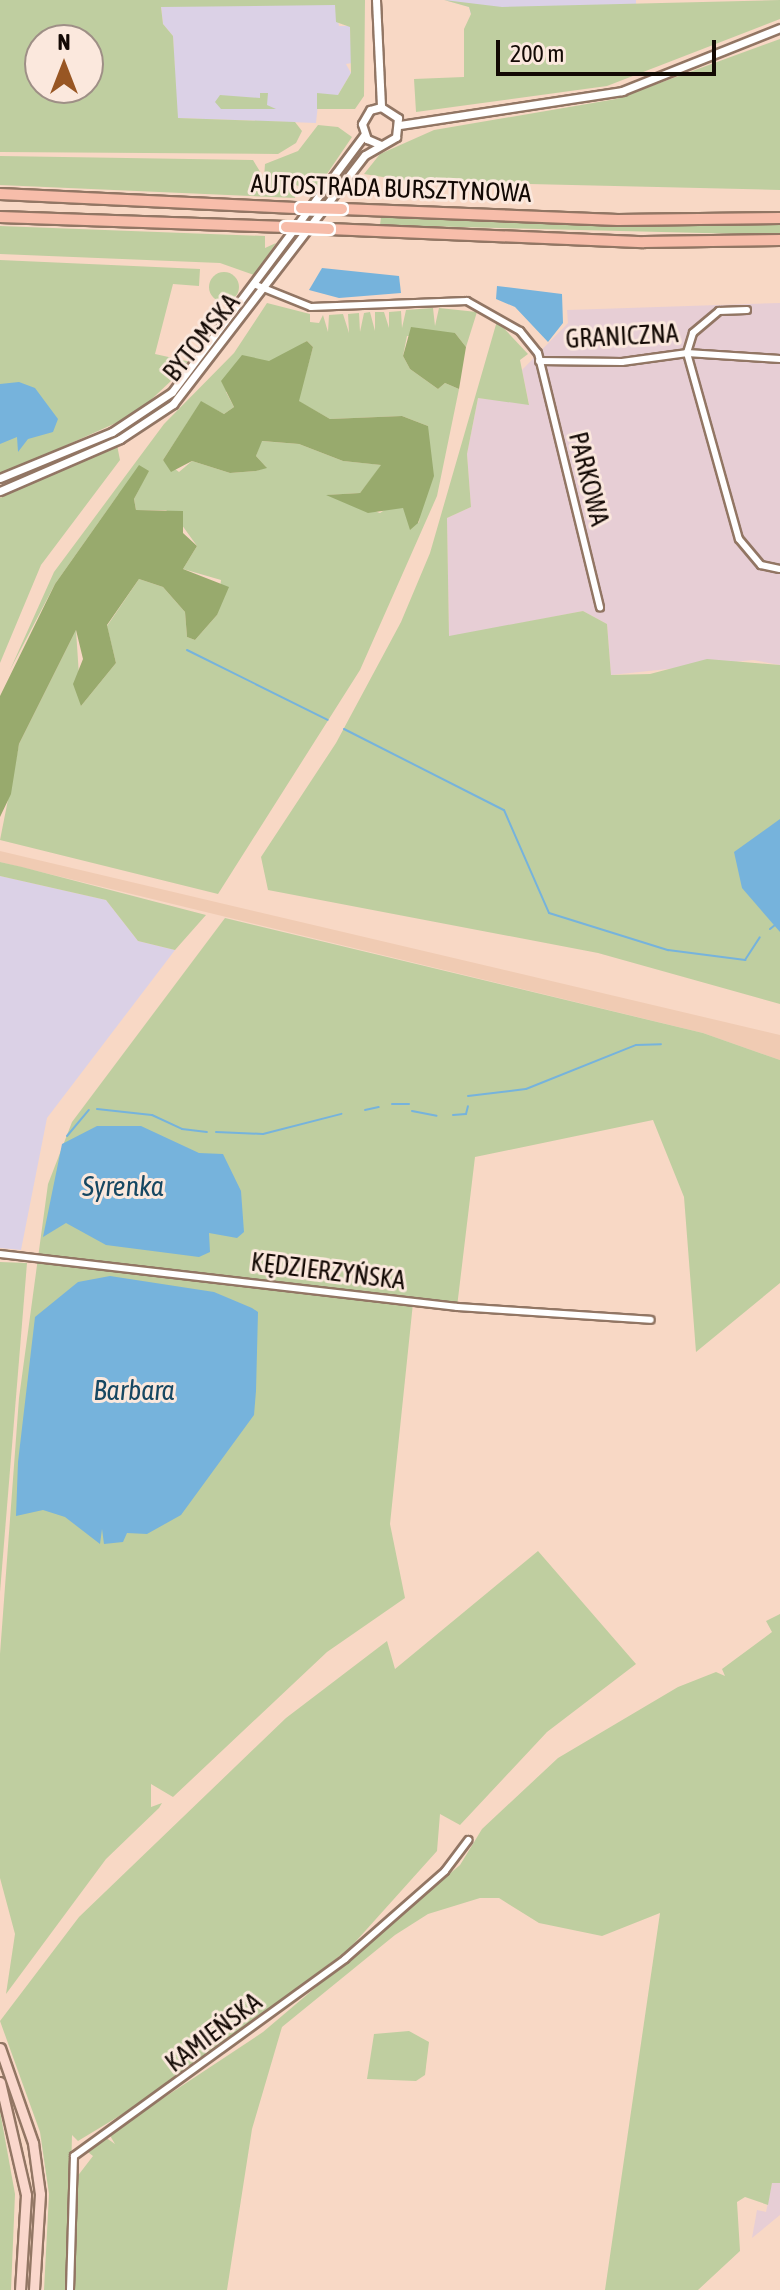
<!DOCTYPE html>
<html>
<head>
<meta charset="utf-8">
<style>
	body { margin:0 }
	#map { position:relative; width:780px; height:2290px; overflow:hidden; background:#f8d8c5; font-family:"Asap Condensed",sans-serif }
	div>[style] { position:absolute }
	.commercial>* { inset:0; background:#dbd1e6 }
	.industrial>* { inset:0; background:#e7ced5 }
	.built>* { inset:0; background:#f0cbb3 }
	.green>* { inset:0; background:#bfcea0 }
	.round { border-radius:50% }
	.forest>* { inset:0; background:#98aa6d }
	.water>* { inset:0; background:#76b3dc }
	.stream>* { height:2px; margin:-1px; padding:0 1px; transform-origin:1px; border-radius:1px; background:#76b3dc }
	.roads { filter:drop-shadow(2px 0 #927664) drop-shadow(-2px 0 #927664) drop-shadow(0 2px #927664) drop-shadow(0 -2px #927664) }
	.minor>* { height:6px; margin:-3px; padding:0 3px; transform-origin:3px; border-radius:3px; background:#fff }
	.tertiary>* { height:7px; margin:-3.5px; padding:0 3.5px; transform-origin:3.5px; border-radius:3.5px; background:#fff }
	.primary>* { height:9px; margin:-4.5px; padding:0 4.5px; transform-origin:4.5px; border-radius:4.5px; background:#fad7cc }
	.motorway>* { height:10px; margin:-5px; padding:0 5px; transform-origin:5px; border-radius:5px; background:#f7bdaa }
	.bridges { filter:drop-shadow(2px 0 #fff) drop-shadow(-2px 0 #fff) drop-shadow(0 2px #fff) drop-shadow(0 -2px #fff) }
	.motorway-bridge>* { height:10px; margin:-5px; padding:0 5px; transform-origin:5px; border-radius:5px; background:#f7bdaa }
	span { translate:-50% -50%; white-space:nowrap; text-align:center; line-height:1.15; -webkit-text-stroke:6px #fbe8dd; paint-order:stroke }
	.street-label { font-size:26px; color:#130904 }
	.water-label { font-size:28px; color:#164762; font-style:italic }
	.north { position:absolute; left:24px; top:24px; width:80px; height:80px; box-sizing:border-box; background:#fbe8dd; border:2px solid #9e8f86; border-radius:50%; rotate:0deg; font-size:22px; font-weight:700; line-height:32px; text-align:center; color:#130904 }
	.north::after { content:''; display:block; margin:auto; width:28px; height:36px; background:#985623; clip-path:polygon(50% 0,100% 100%,50% 72%,0 100%) }
	.scale { position:absolute; left:496px; top:40px; width:220px; height:36px; box-sizing:border-box; border:4px solid #130904; border-top:0; padding-left:10px; font-size:24px; line-height:28px; white-space:nowrap; color:#130904; -webkit-text-stroke:6px #fbe8dd; paint-order:stroke }
</style>
</head>
<body>
<div id="map">
	<div class="commercial">
		<i style="clip-path:polygon(445px 0,636px 0,636px 10px,471px 14px,469px 7px)"></i>
		<i style="clip-path:polygon(300px 3px,335px 5px,339px 26px,350px 26px,352px 63px,346px 64px,351px 73px,338px 95px,319px 95px,316px 123px,177px 118px,173px 36px,163px 24px,161px 6px)"></i>
		<i style="clip-path:polygon(0 876px,106px 900px,138px 941px,175px 950px,47px 1118px,21px 1250px,0 1248px)"></i>
	</div>
	<div class="industrial">
		<i style="clip-path:polygon(780px 303px,780px 665px,753px 660px,611px 675px,607px 624px,583px 611px,449px 637px,447px 518px,471px 507px,467px 454px,478px 398px,529px 404px,522px 370px,568px 323px,567px 310px)"></i>
		<i style="clip-path:polygon(772px 2183px,780px 2183px,780px 2215px,752px 2238px,757px 2210px,766px 2212px)"></i>
	</div>
	<div class="built">
		<i style="clip-path:polygon(0 851px,780px 1035px,780px 1060px,703px 1033px,0 862px)"></i>
	</div>
	<div class="green">
		<i style="clip-path:polygon(evenodd,0 0,365px 0,364px 96px,355px 109px,317px 109px,317px 93px,338px 95px,351px 73px,350px 27px,336px 22px,335px 5px,161px 7px,163px 24px,173px 36px,178px 118px,295px 122px,302px 131px,296px 143px,278px 154px,0 152px,0 0,40px 40px,88px 40px,88px 88px,40px 88px,40px 40px)"></i>
		<i style="clip-path:polygon(444px 0,502px 7px,780px 0,780px 19px,607px 86px,416px 112px,414px 79px,464px 77px,464px 29px,471px 14px,469px 7px)"></i>
		<i style="clip-path:polygon(780px 39px,780px 190px,408px 181px,364px 174px,380px 154px,434px 130px,616px 99px)"></i>
		<i style="clip-path:polygon(260px 93px,268px 93px,267px 105px,276px 109px,221px 109px,215px 102px,220px 95px,260px 98px)"></i>
		<i style="clip-path:polygon(318px 125px,338px 127px,352px 137px,310px 199px,309px 191px,296px 185px,295px 198px,0 185px,0 156px,253px 160px,264px 178px,265px 164px,298px 151px)"></i>
		<i style="clip-path:polygon(381px 217px,780px 223px,780px 235px,380px 225px)"></i>
		<i style="clip-path:polygon(0 226px,265px 236px,265px 248px,276px 243px,254px 275px,220px 263px,0 254px)"></i>
		<i style="clip-path:polygon(0 260px,200px 269px,199px 286px,173px 284px,155px 354px,191px 362px,136px 414px,0 475px)"></i>
		<i class="round" style="left:209px;top:272px;width:30px;height:30px"></i>
		<i style="clip-path:polygon(evenodd,267px 303px,310px 314px,310px 322px,319px 323px,323px 315px,328px 332px,329px 315px,343px 314px,349px 333px,348px 314px,359px 313px,360px 332px,364px 313px,370px 312px,375px 331px,375px 312px,384px 312px,389px 328px,389px 312px,401px 311px,402px 328px,406px 310px,433px 308px,435px 326px,439px 308px,477px 312px,466px 347px,455px 333px,407px 336px,403px 356px,410px 369px,438px 389px,445px 383px,459px 389px,437px 496px,360px 670px,218px 894px,0 840px,19px 744px,76px 630px,81px 706px,116px 663px,107px 626px,139px 579px,163px 587px,185px 612px,187px 637px,195px 640px,217px 615px,221px 580px,183px 569px,197px 546px,179px 521px,166px 510px,136px 510px,134px 499px,148px 471px,118px 495px,55px 584px,10px 670px,54px 572px,164px 424px,234px 353px,267px 303px,307px 341px,313px 347px,298px 401px,330px 419px,402px 416px,428px 426px,419px 523px,403px 508px,392px 505px,380px 513px,328px 495px,360px 493px,382px 465px,343px 461px,299px 444px,261px 441px,256px 456px,266px 467px,256px 471px,230px 473px,192px 461px,179px 472px,163px 460px,201px 402px,224px 414px,234px 407px,226px 392px,307px 341px)"></i>
		<i style="clip-path:polygon(497px 321px,528px 354px,520px 360px,529px 405px,478px 398px,467px 454px,471px 507px,447px 518px,449px 636px,583px 611px,607px 624px,611px 675px,650px 674px,707px 659px,780px 665px,780px 1004px,598px 953px,268px 890px,261px 857px,336px 743px,401px 622px,430px 553px)"></i>
		<i style="clip-path:polygon(117px 445px,120px 460px,41px 565px,0 663px,0 498px)"></i>
		<i style="clip-path:polygon(0 862px,22px 867px,206px 915px,175px 950px,138px 941px,106px 900px,0 876px)"></i>
		<i style="clip-path:polygon(225px 918px,703px 1033px,780px 1060px,780px 1283px,696px 1352px,684px 1197px,653px 1120px,475px 1157px,457px 1307px,413px 1303px,390px 1524px,405px 1598px,327px 1652px,173px 1797px,151px 1784px,151px 1807px,162px 1803px,159px 1808px,106px 1859px,6px 1994px,15px 1934px,0 1878px,0 1654px,19px 1398px,48px 1184px,72px 1122px)"></i>
		<i style="clip-path:polygon(0 1262px,27px 1263px,0 1592px)"></i>
		<i style="clip-path:polygon(538px 1551px,636px 1664px,547px 1732px,460px 1825px,440px 1814px,437px 1851px,349px 1949px,164px 2089px,78px 2141px,72px 2135px,68px 2290px,44px 2290px,49px 2194px,40px 2132px,0 2021px,79px 1917px,286px 1718px,387px 1641px,395px 1669px)"></i>
		<i style="clip-path:polygon(780px 1614px,780px 2183px,772px 2183px,768px 2205px,745px 2197px,737px 2202px,740px 2251px,698px 2290px,605px 2290px,660px 1913px,602px 1936px,539px 1923px,499px 1898px,480px 1898px,428px 1914px,395px 1935px,282px 2027px,252px 2129px,227px 2290px,72px 2290px,73px 2182px,93px 2156px,84px 2149px,105px 2137px,115px 2144px,109px 2134px,263px 2032px,460px 1865px,482px 1829px,558px 1758px,678px 1687px,716px 1672px,725px 1676px,722px 1669px,772px 1632px,766px 1621px)"></i>
		<i style="clip-path:polygon(409px 2031px,429px 2042px,425px 2075px,416px 2081px,367px 2079px,374px 2034px)"></i>
		<i style="clip-path:polygon(0 2111px,15px 2194px,11px 2290px,0 2290px)"></i>
	</div>
	<div class="forest">
		<i style="clip-path:polygon(411px 327px,455px 333px,466px 347px,459px 389px,445px 383px,438px 389px,410px 369px,403px 356px)"></i>
		<i style="clip-path:polygon(307px 341px,313px 347px,299px 401px,330px 419px,402px 416px,428px 426px,434px 476px,418px 523px,410px 530px,403px 508px,368px 513px,326px 495px,360px 493px,381px 465px,343px 461px,299px 444px,262px 441px,256px 456px,267px 468px,256px 471px,230px 473px,192px 461px,171px 472px,163px 460px,201px 401px,224px 414px,234px 407px,221px 381px,242px 355px,269px 361px)"></i>
		<i style="clip-path:polygon(139px 465px,149px 471px,134px 499px,136px 510px,183px 511px,183px 533px,197px 546px,183px 569px,229px 587px,217px 615px,195px 640px,187px 637px,185px 612px,163px 587px,139px 579px,107px 625px,116px 663px,81px 706px,73px 684px,83px 659px,76px 630px,19px 744px,11px 794px,0 817px,0 696px,55px 584px)"></i>
	</div>
	<div class="water">
		<i style="clip-path:polygon(322px 268px,399px 276px,401px 293px,339px 298px,309px 290px)"></i>
		<i style="clip-path:polygon(497px 286px,562px 294px,563px 323px,548px 342px,515px 307px,496px 299px)"></i>
		<i style="clip-path:polygon(19px 382px,35px 388px,58px 419px,53px 432px,28px 439px,18px 452px,17px 437px,0 444px,0 384px)"></i>
		<i style="clip-path:polygon(780px 819px,780px 932px,742px 888px,734px 852px)"></i>
		<i style="clip-path:polygon(97px 1126px,141px 1126px,199px 1153px,223px 1154px,241px 1191px,244px 1232px,237px 1238px,209px 1233px,210px 1252px,199px 1257px,106px 1245px,66px 1223px,43px 1237px,62px 1144px)"></i>
		<i style="clip-path:polygon(110px 1276px,214px 1292px,252px 1308px,258px 1312px,256px 1391px,254px 1415px,181px 1515px,147px 1534px,127px 1533px,123px 1542px,104px 1544px,102px 1529px,100px 1544px,65px 1517px,43px 1510px,16px 1516px,18px 1462px,35px 1317px,78px 1282px)"></i>
	</div>
	<div class="stream">
		<i style="left:187px;top:650px;width:157px;rotate:26.4deg"></i>
		<i style="left:344px;top:729px;width:179px;rotate:26.9deg"></i>
		<i style="left:504px;top:810px;width:112px;rotate:66.4deg"></i>
		<i style="left:549px;top:913px;width:125px;rotate:17.3deg"></i>
		<i style="left:668px;top:950px;width:78px;rotate:7.4deg"></i>
		<i style="left:745px;top:960px;width:27px;rotate:-57deg"></i>
		<i style="left:770px;top:929px;width:6px;rotate:-39deg"></i>
		<i style="left:468px;top:1096px;width:58px;rotate:-6.9deg"></i>
		<i style="left:526px;top:1089px;width:118px;rotate:-21.8deg"></i>
		<i style="left:636px;top:1045px;width:25px;rotate:-2deg"></i>
		<i style="left:392px;top:1104px;width:17px"></i>
		<i style="left:97px;top:1109px;width:55px;rotate:6.2deg"></i>
		<i style="left:152px;top:1115px;width:33px;rotate:25deg"></i>
		<i style="left:182px;top:1129px;width:25px;rotate:7deg"></i>
		<i style="left:365px;top:1110px;width:14px;rotate:-12deg"></i>
		<i style="left:412px;top:1111px;width:25px;rotate:11deg"></i>
		<i style="left:453px;top:1115px;width:13px;rotate:-4deg"></i>
		<i style="left:466px;top:1114px;width:8px;rotate:-76deg"></i>
		<i style="left:216px;top:1132px;width:47px;rotate:2.4deg"></i>
		<i style="left:263px;top:1134px;width:81px;rotate:-14.4deg"></i>
		<i style="left:67px;top:1136px;width:34px;rotate:-50deg"></i>
	</div>
	<div class="roads">
		<div class="minor">
			<i style="left:256px;top:285px;width:59px;rotate:21.8deg"></i>
			<i style="left:311px;top:307px;width:156px;rotate:-2.2deg"></i>
			<i style="left:467px;top:301px;width:61px;rotate:29.5deg"></i>
			<i style="left:520px;top:331px;width:28px;rotate:51deg"></i>
			<i style="left:538px;top:353px;width:262px;rotate:76.3deg"></i>
			<i style="left:747px;top:310px;width:28px;rotate:178deg"></i>
			<i style="left:719px;top:311px;width:34px;rotate:140deg"></i>
			<i style="left:693px;top:333px;width:21px;rotate:107deg"></i>
			<i style="left:687px;top:353px;width:193px;rotate:74.4deg"></i>
			<i style="left:739px;top:539px;width:34px;rotate:50deg"></i>
			<i style="left:761px;top:565px;width:19px;rotate:12deg"></i>
			<i style="left:539px;top:361px;width:83px;rotate:0.7deg"></i>
			<i style="left:622px;top:362px;width:66px;rotate:-7.9deg"></i>
			<i style="left:687px;top:353px;width:93px;rotate:3.7deg"></i>
			<i style="left:0;top:1254px;width:460px;rotate:6.6deg"></i>
			<i style="left:457px;top:1307px;width:194px;rotate:3.8deg"></i>
			<i style="left:70px;top:2290px;width:134px;rotate:-88.3deg"></i>
			<i style="left:74px;top:2156px;width:335px;rotate:-36deg"></i>
			<i style="left:345px;top:1959px;width:133px;rotate:-41.3deg"></i>
			<i style="left:445px;top:1871px;width:39px;rotate:-53deg"></i>
		</div>
		<div class="tertiary">
			<i style="left:376px;top:0;width:107px;rotate:87.3deg"></i>
			<i style="left:400px;top:125px;width:225px;rotate:-8.7deg"></i>
			<i style="left:622px;top:91px;width:170px;rotate:-21.7deg"></i>
			<i style="left:0;top:478px;width:121px;rotate:-22.3deg"></i>
			<i style="left:112px;top:432px;width:72px;rotate:-33.7deg"></i>
			<i style="left:172px;top:392px;width:321px;rotate:-53.2deg"></i>
			<i style="left:0;top:491px;width:131px;rotate:-23.4deg"></i>
			<i style="left:120px;top:439px;width:64px;rotate:-33.4deg"></i>
			<i style="left:173px;top:404px;width:314px;rotate:-52.4deg"></i>
			<i style="left:365px;top:155px;width:36px;rotate:-30deg"></i>
			<i style="left:396px;top:137px;width:19px;rotate:-84deg"></i>
			<i style="left:398px;top:118px;width:20px;rotate:-147deg"></i>
			<i style="left:381px;top:107px;width:11px;rotate:165deg"></i>
			<i style="left:370px;top:110px;width:16px;rotate:120deg"></i>
			<i style="left:362px;top:124px;width:16px;rotate:72deg"></i>
			<i style="left:367px;top:139px;width:15px;rotate:23deg"></i>
		</div>
		<div class="primary">
			<i style="left:0;top:2048px;width:101px;rotate:70.8deg"></i>
			<i style="left:33px;top:2143px;width:51px;rotate:82.2deg"></i>
			<i style="left:40px;top:2194px;width:96px;rotate:93.6deg"></i>
			<i style="left:0;top:2082px;width:116px;rotate:77deg"></i>
			<i style="left:26px;top:2195px;width:95px;rotate:93.6deg"></i>
		</div>
		<div class="motorway">
			<i style="left:0;top:194px;width:301px;rotate:2.7deg"></i>
			<i style="left:342px;top:209px;width:276px;rotate:2.3deg"></i>
			<i style="left:618px;top:220px;width:162px;rotate:-0.7deg"></i>
			<i style="left:0;top:217px;width:286px;rotate:2deg"></i>
			<i style="left:329px;top:229px;width:315px;rotate:2.4deg"></i>
			<i style="left:644px;top:242px;width:136px;rotate:-0.8deg"></i>
		</div>
	</div>
	<div class="bridges">
		<div class="motorway-bridge">
			<i style="left:301px;top:208px;width:41px;rotate:1.4deg"></i>
			<i style="left:286px;top:227px;width:43px;rotate:2.7deg"></i>
		</div>
	</div>
	<div class="street-label">
		<span style="left:391px;top:189px;rotate:2deg">AUTOSTRADA BURSZTYNOWA</span>
		<span style="left:622px;top:337px;rotate:-3deg">GRANICZNA</span>
		<span style="left:202px;top:338px;rotate:-51deg">BYTOMSKA</span>
		<span style="left:588px;top:479px;rotate:76deg">PARKOWA</span>
		<span style="left:328px;top:1272px;rotate:7deg">KĘDZIERZYŃSKA</span>
		<span style="left:214px;top:2033px;rotate:-37deg">KAMIEŃSKA</span>
	</div>
	<div class="water-label">
		<span style="left:123px;top:1186px">Syrenka</span>
		<span style="left:134px;top:1390px">Barbara</span>
	</div>
	<div class="north">N</div>
	<div class="scale">200 m</div>
</div>
</body>
</html>
